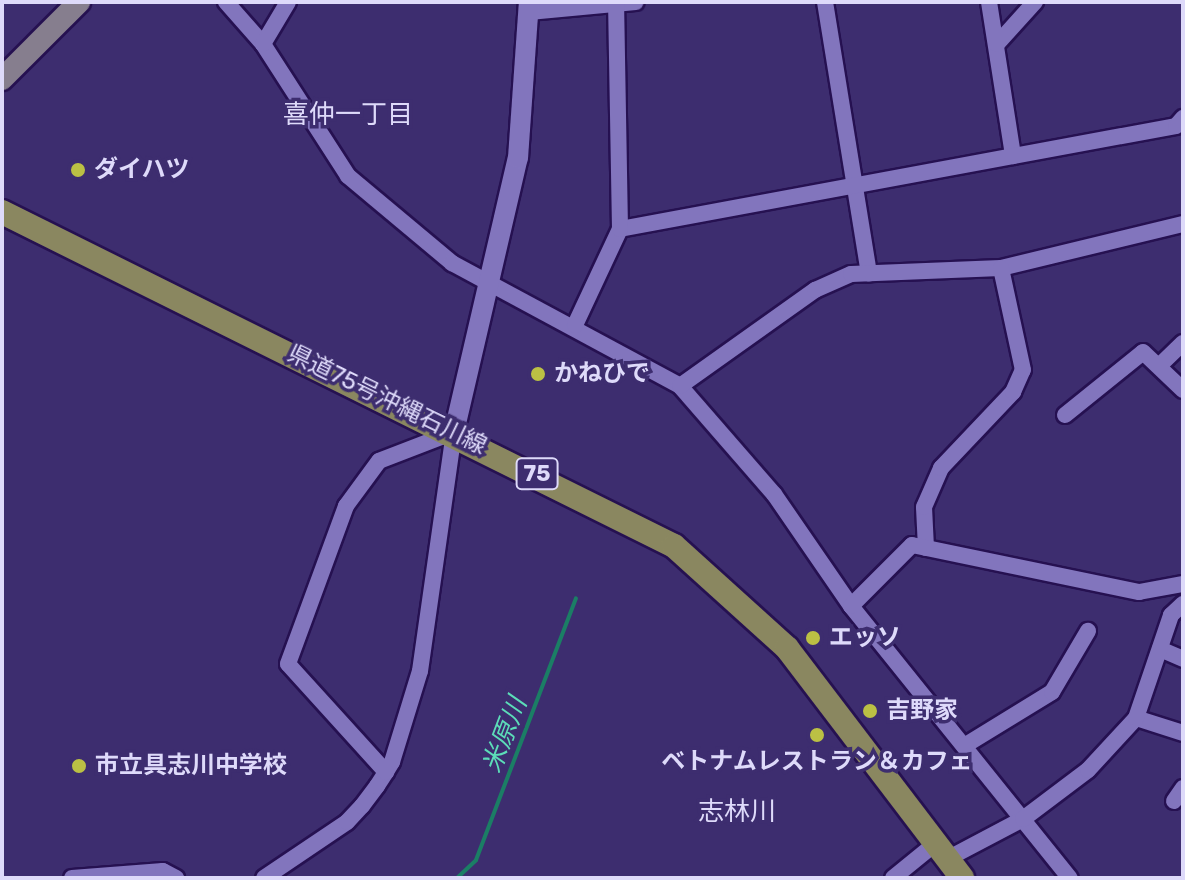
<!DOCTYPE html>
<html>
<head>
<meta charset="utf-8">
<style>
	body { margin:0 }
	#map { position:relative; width:1185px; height:880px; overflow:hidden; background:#3d2d6f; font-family:Rubik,"Noto Sans JP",sans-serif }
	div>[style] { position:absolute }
	.stream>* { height:4px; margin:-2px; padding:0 2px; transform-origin:2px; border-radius:2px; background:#1b7e65 }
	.roads { filter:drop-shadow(2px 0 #261151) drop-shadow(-2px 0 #261151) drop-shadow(0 2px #261151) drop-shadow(0 -2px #261151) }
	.minor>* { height:16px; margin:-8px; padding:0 8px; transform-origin:8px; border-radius:8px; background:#8275bd }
	.tertiary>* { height:20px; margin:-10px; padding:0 10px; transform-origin:10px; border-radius:10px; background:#8275bd }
	.secondary>* { height:22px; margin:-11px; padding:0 11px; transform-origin:11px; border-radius:11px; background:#867e8e }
	.primary>* { height:24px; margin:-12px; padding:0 12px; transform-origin:12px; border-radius:12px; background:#8a8760 }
	.dots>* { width:22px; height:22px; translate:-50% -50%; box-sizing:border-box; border:4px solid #3d2d6f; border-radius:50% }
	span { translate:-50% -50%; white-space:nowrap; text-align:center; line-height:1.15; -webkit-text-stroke:7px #3d2d6f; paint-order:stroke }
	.shield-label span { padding:2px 6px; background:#3d2d6f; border:2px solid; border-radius:6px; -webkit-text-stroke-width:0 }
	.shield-label { font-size:22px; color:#dedafa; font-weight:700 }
	.poi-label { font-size:24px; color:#dedafa; font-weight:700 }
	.left { translate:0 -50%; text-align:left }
	.street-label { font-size:24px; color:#dedafa }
	.neighbourhood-label { font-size:26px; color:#dedafa }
	.water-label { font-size:26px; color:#5cddb8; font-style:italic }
	.frame { position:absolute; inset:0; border:4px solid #dedafa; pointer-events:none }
</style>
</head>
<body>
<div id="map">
	<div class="stream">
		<i style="left:457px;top:878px;width:26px;rotate:-43deg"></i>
		<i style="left:476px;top:860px;width:280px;rotate:-69.1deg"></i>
	</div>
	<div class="roads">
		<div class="minor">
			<i style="left:226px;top:2px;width:56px;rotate:48.6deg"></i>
			<i style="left:263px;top:44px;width:157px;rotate:57.2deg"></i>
			<i style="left:348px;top:176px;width:136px;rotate:39.9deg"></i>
			<i style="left:452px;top:263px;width:259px;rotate:28.3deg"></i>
			<i style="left:680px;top:386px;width:143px;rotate:49deg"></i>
			<i style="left:774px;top:494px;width:136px;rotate:55.5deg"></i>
			<i style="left:851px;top:606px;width:349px;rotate:51.2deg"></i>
			<i style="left:825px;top:2px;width:275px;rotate:80.8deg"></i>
			<i style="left:989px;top:2px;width:156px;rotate:81.1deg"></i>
			<i style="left:529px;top:12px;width:107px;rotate:-5.3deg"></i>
			<i style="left:263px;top:44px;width:49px;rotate:-59.2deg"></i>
			<i style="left:997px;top:44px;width:57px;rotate:-47.9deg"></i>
			<i style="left:620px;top:229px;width:565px;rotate:-10.5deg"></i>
			<i style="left:1176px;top:126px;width:11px;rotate:-49deg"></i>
			<i style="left:575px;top:325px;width:106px;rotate:-64.9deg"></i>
			<i style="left:620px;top:229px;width:227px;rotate:-91deg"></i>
			<i style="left:1159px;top:366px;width:33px;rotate:-44deg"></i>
			<i style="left:680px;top:386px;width:166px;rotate:-35.4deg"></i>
			<i style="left:815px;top:290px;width:39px;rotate:-24deg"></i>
			<i style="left:851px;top:274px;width:150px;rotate:-2.3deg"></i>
			<i style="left:1001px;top:268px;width:187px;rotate:-13.6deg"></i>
			<i style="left:1065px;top:415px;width:100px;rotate:-38.9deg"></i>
			<i style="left:1143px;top:352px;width:55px;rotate:43.5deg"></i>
			<i style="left:926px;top:548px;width:41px;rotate:-92.8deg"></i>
			<i style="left:924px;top:507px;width:43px;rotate:-66.4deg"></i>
			<i style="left:941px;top:468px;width:105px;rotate:-46.5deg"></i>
			<i style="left:1013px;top:392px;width:24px;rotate:-66deg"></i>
			<i style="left:1023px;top:370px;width:104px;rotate:-102.2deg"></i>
			<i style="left:851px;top:606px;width:86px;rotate:-45deg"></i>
			<i style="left:912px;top:545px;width:232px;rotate:11.7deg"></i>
			<i style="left:1139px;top:592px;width:45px;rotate:-10.3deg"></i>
			<i style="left:1160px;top:649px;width:25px;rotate:23deg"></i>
			<i style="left:1136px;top:718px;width:49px;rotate:17.7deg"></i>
			<i style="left:964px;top:746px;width:103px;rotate:-31.5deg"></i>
			<i style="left:1052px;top:692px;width:71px;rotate:-59.5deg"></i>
			<i style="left:1174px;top:801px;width:16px;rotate:-55deg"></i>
			<i style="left:947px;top:859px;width:86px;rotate:-27.8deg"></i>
			<i style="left:1023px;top:819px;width:81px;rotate:-37deg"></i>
			<i style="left:1088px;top:770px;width:71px;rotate:-47.3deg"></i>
			<i style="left:1136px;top:718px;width:109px;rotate:-71.2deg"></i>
			<i style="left:1171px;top:615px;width:16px;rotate:-43deg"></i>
			<i style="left:72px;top:878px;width:91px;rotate:-4.4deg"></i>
			<i style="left:163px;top:871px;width:15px;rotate:28deg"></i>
			<i style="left:264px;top:878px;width:100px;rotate:-34deg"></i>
			<i style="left:347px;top:822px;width:22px;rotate:-47deg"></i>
			<i style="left:362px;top:806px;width:25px;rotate:-53deg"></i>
			<i style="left:377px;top:786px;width:17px;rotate:-57deg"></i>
			<i style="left:386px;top:772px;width:12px;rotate:-59deg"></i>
			<i style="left:392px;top:762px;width:95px;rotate:-72.9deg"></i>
			<i style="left:420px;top:671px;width:241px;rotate:-81.9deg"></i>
			<i style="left:454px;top:432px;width:80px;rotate:158.9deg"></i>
			<i style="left:379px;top:461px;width:56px;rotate:126.3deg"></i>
			<i style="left:346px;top:506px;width:168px;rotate:110.2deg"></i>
			<i style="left:288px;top:664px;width:146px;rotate:47.8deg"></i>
			<i style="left:893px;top:878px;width:55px;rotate:-39.1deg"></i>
		</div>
		<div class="tertiary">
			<i style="left:454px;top:432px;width:281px;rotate:-76.9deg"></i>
			<i style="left:518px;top:158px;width:156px;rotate:-86deg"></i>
		</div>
		<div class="secondary">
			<i style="left:2px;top:79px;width:109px;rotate:-45deg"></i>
		</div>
		<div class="primary">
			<i style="left:2px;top:212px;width:750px;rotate:26.43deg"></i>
			<i style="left:674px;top:546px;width:152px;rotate:42.1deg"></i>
			<i style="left:787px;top:648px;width:289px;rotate:52.7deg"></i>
		</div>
	</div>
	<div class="dots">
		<i style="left:78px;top:170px;background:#bbc044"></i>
		<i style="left:538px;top:374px;background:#bbc044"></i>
		<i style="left:813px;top:638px;background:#bbc044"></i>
		<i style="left:870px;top:711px;background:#bbc044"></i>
		<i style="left:817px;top:735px;background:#bbc044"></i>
		<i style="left:79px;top:766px;background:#bbc044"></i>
	</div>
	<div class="shield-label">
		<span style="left:537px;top:474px">75</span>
	</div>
	<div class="poi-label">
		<span class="left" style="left:94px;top:170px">ダイハツ</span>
		<span class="left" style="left:554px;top:374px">かねひで</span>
		<span class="left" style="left:829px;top:638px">エッソ</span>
		<span class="left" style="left:886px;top:711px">吉野家</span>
		<span style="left:817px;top:762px">ベトナムレストラン＆カフェ</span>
		<span class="left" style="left:95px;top:766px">市立具志川中学校</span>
	</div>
	<div class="street-label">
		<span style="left:387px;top:400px;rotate:26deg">県道75号沖縄石川線</span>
	</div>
	<div class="neighbourhood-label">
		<span style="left:348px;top:115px">喜仲一丁目</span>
		<span style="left:737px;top:812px">志林川</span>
	</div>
	<div class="water-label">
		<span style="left:505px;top:735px;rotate:-69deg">米原川</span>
	</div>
	<div class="frame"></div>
</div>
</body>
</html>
